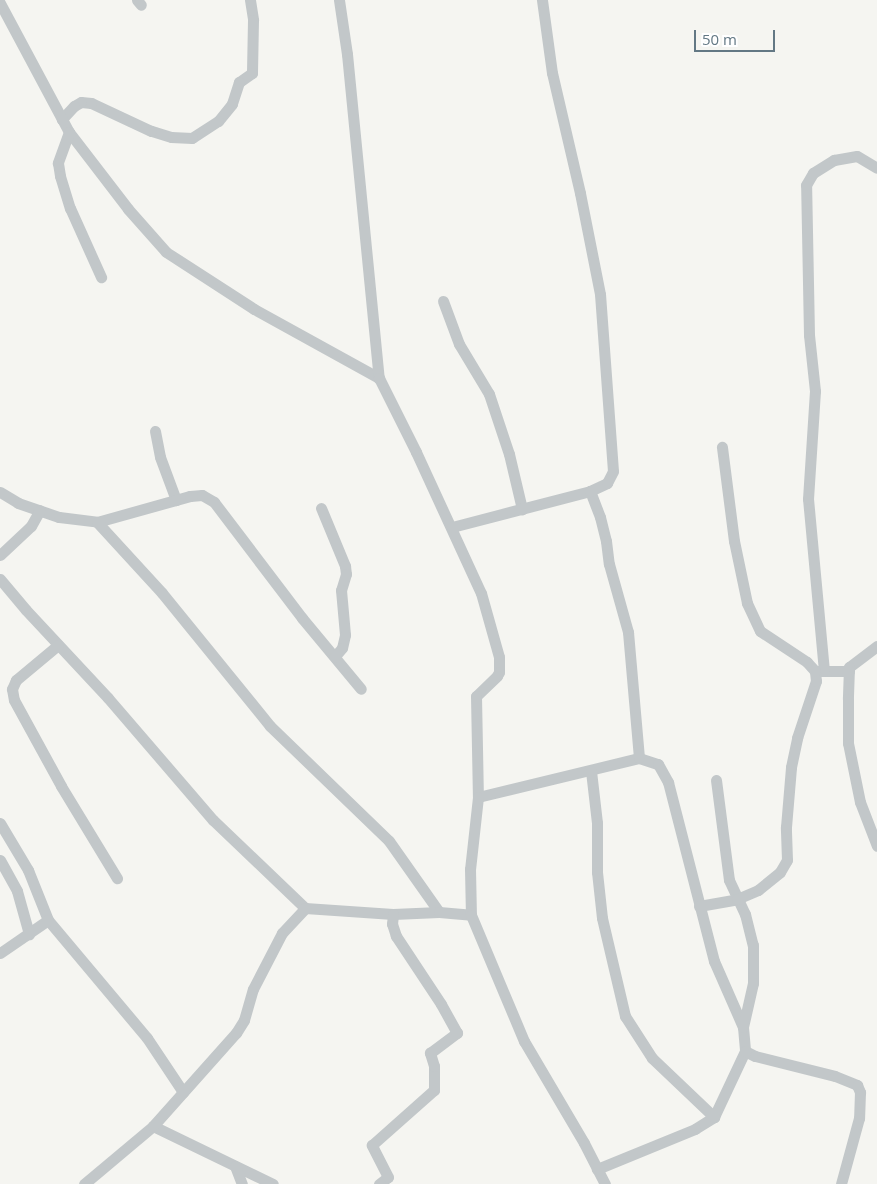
<!DOCTYPE html>
<html>
<head>
<meta charset="utf-8">
<style>
	body { margin:0 }
	#map { position:relative; width:877px; height:1184px; overflow:hidden; background:#f5f5f1; font-family:"Open Sans",sans-serif }
	div>[style] { position:absolute }
	.minor>* { height:11px; margin:-5.5px; padding:0 5.5px; transform-origin:5.5px; border-radius:5.5px; background:#c2c7c9 }
	span { translate:-50% -50%; white-space:nowrap; text-align:center; line-height:1.15; -webkit-text-stroke:5px #fff; paint-order:stroke }
	.scale { position:absolute; left:694px; top:30px; width:81px; height:22px; box-sizing:border-box; border:2px solid #637884; border-top:0; padding-left:6px; font-size:15px; line-height:18px; white-space:nowrap; color:#637884; -webkit-text-stroke:4px #fff; paint-order:stroke }
</style>
</head>
<body>
<div id="map">
	<div class="minor">
		<i style="left:137px;top:0;width:6px;rotate:51deg"></i>
		<i style="left:250px;top:0;width:20px;rotate:81deg"></i>
		<i style="left:253px;top:20px;width:53px;rotate:91.1deg"></i>
		<i style="left:252px;top:73px;width:16px;rotate:145deg"></i>
		<i style="left:239px;top:82px;width:23px;rotate:108deg"></i>
		<i style="left:232px;top:104px;width:22px;rotate:129deg"></i>
		<i style="left:218px;top:121px;width:31px;rotate:147deg"></i>
		<i style="left:192px;top:138px;width:21px;rotate:-177deg"></i>
		<i style="left:171px;top:137px;width:21px;rotate:-163deg"></i>
		<i style="left:151px;top:131px;width:66px;rotate:-155deg"></i>
		<i style="left:91px;top:103px;width:10px;rotate:-174deg"></i>
		<i style="left:81px;top:102px;width:8px;rotate:150deg"></i>
		<i style="left:74px;top:106px;width:18px;rotate:133deg"></i>
		<i style="left:62px;top:119px;width:15px;rotate:62deg"></i>
		<i style="left:69px;top:132px;width:97px;rotate:52.5deg"></i>
		<i style="left:128px;top:209px;width:57px;rotate:48.5deg"></i>
		<i style="left:166px;top:252px;width:105px;rotate:32.9deg"></i>
		<i style="left:254px;top:309px;width:143px;rotate:28.9deg"></i>
		<i style="left:339px;top:0;width:55px;rotate:81.6deg"></i>
		<i style="left:347px;top:54px;width:326px;rotate:84.4deg"></i>
		<i style="left:379px;top:378px;width:83px;rotate:63.4deg"></i>
		<i style="left:416px;top:452px;width:155px;rotate:65.3deg"></i>
		<i style="left:481px;top:593px;width:66px;rotate:74.3deg"></i>
		<i style="left:499px;top:657px;width:15px;rotate:90deg"></i>
		<i style="left:499px;top:672px;width:4px;rotate:117deg"></i>
		<i style="left:497px;top:676px;width:29px;rotate:136deg"></i>
		<i style="left:476px;top:696px;width:101px;rotate:88.9deg"></i>
		<i style="left:478px;top:797px;width:166px;rotate:-13.6deg"></i>
		<i style="left:639px;top:758px;width:20px;rotate:18deg"></i>
		<i style="left:658px;top:764px;width:21px;rotate:61deg"></i>
		<i style="left:668px;top:782px;width:185px;rotate:75.6deg"></i>
		<i style="left:714px;top:961px;width:72px;rotate:66.3deg"></i>
		<i style="left:743px;top:1027px;width:24px;rotate:85deg"></i>
		<i style="left:745px;top:1051px;width:73px;rotate:115.2deg"></i>
		<i style="left:714px;top:1117px;width:22px;rotate:148deg"></i>
		<i style="left:695px;top:1129px;width:106px;rotate:157.8deg"></i>
		<i style="left:0;top:3px;width:132px;rotate:61.9deg"></i>
		<i style="left:69px;top:132px;width:33px;rotate:110deg"></i>
		<i style="left:58px;top:163px;width:13px;rotate:81deg"></i>
		<i style="left:60px;top:176px;width:34px;rotate:73deg"></i>
		<i style="left:70px;top:208px;width:76px;rotate:65.8deg"></i>
		<i style="left:443px;top:301px;width:46px;rotate:69.6deg"></i>
		<i style="left:459px;top:344px;width:58px;rotate:59deg"></i>
		<i style="left:489px;top:394px;width:63px;rotate:71.6deg"></i>
		<i style="left:509px;top:454px;width:57px;rotate:76.7deg"></i>
		<i style="left:155px;top:431px;width:26px;rotate:79deg"></i>
		<i style="left:160px;top:457px;width:46px;rotate:69.6deg"></i>
		<i style="left:590px;top:491px;width:28px;rotate:69deg"></i>
		<i style="left:600px;top:517px;width:25px;rotate:76deg"></i>
		<i style="left:606px;top:541px;width:23px;rotate:83deg"></i>
		<i style="left:609px;top:564px;width:71px;rotate:74.4deg"></i>
		<i style="left:628px;top:632px;width:126px;rotate:85deg"></i>
		<i style="left:0;top:492px;width:21px;rotate:31deg"></i>
		<i style="left:18px;top:503px;width:43px;rotate:18.9deg"></i>
		<i style="left:59px;top:517px;width:38px;rotate:7deg"></i>
		<i style="left:97px;top:522px;width:97px;rotate:-15.6deg"></i>
		<i style="left:190px;top:496px;width:12px;rotate:-5deg"></i>
		<i style="left:202px;top:495px;width:14px;rotate:30deg"></i>
		<i style="left:214px;top:502px;width:146px;rotate:52.8deg"></i>
		<i style="left:302px;top:618px;width:92px;rotate:50.3deg"></i>
		<i style="left:321px;top:508px;width:63px;rotate:67.5deg"></i>
		<i style="left:345px;top:566px;width:8px;rotate:83deg"></i>
		<i style="left:346px;top:574px;width:17px;rotate:107deg"></i>
		<i style="left:341px;top:590px;width:45px;rotate:84.9deg"></i>
		<i style="left:345px;top:635px;width:13px;rotate:103deg"></i>
		<i style="left:342px;top:648px;width:11px;rotate:131deg"></i>
		<i style="left:97px;top:522px;width:96px;rotate:47.5deg"></i>
		<i style="left:162px;top:593px;width:171px;rotate:50.9deg"></i>
		<i style="left:270px;top:726px;width:165px;rotate:44deg"></i>
		<i style="left:389px;top:841px;width:87px;rotate:54.8deg"></i>
		<i style="left:452px;top:527px;width:143px;rotate:-14.6deg"></i>
		<i style="left:590px;top:491px;width:19px;rotate:-25deg"></i>
		<i style="left:607px;top:483px;width:13px;rotate:-63deg"></i>
		<i style="left:613px;top:471px;width:177px;rotate:-94.2deg"></i>
		<i style="left:600px;top:294px;width:103px;rotate:-101.2deg"></i>
		<i style="left:580px;top:193px;width:123px;rotate:-103.1deg"></i>
		<i style="left:552px;top:73px;width:74px;rotate:-97.8deg"></i>
		<i style="left:0;top:555px;width:42px;rotate:-43.1deg"></i>
		<i style="left:31px;top:526px;width:18px;rotate:-61deg"></i>
		<i style="left:0;top:579px;width:40px;rotate:50deg"></i>
		<i style="left:26px;top:610px;width:120px;rotate:47deg"></i>
		<i style="left:108px;top:698px;width:161px;rotate:49.3deg"></i>
		<i style="left:213px;top:820px;width:127px;rotate:43.7deg"></i>
		<i style="left:305px;top:908px;width:88px;rotate:3.9deg"></i>
		<i style="left:393px;top:914px;width:46px;rotate:-2.5deg"></i>
		<i style="left:439px;top:912px;width:32px;rotate:5deg"></i>
		<i style="left:58px;top:645px;width:55px;rotate:140.2deg"></i>
		<i style="left:16px;top:680px;width:10px;rotate:114deg"></i>
		<i style="left:12px;top:689px;width:11px;rotate:80deg"></i>
		<i style="left:14px;top:700px;width:98px;rotate:61.3deg"></i>
		<i style="left:61px;top:786px;width:108px;rotate:58.7deg"></i>
		<i style="left:877px;top:646px;width:35px;rotate:143deg"></i>
		<i style="left:849px;top:667px;width:32px;rotate:92deg"></i>
		<i style="left:848px;top:699px;width:44px;rotate:90deg"></i>
		<i style="left:848px;top:743px;width:60px;rotate:78.5deg"></i>
		<i style="left:860px;top:802px;width:47px;rotate:68.9deg"></i>
		<i style="left:816px;top:671px;width:33px"></i>
		<i style="left:824px;top:671px;width:173px;rotate:-95.3deg"></i>
		<i style="left:808px;top:499px;width:108px;rotate:-86.3deg"></i>
		<i style="left:815px;top:391px;width:56px;rotate:-96.1deg"></i>
		<i style="left:809px;top:335px;width:150px;rotate:-91.1deg"></i>
		<i style="left:806px;top:185px;width:14px;rotate:-60deg"></i>
		<i style="left:813px;top:173px;width:25px;rotate:-32deg"></i>
		<i style="left:834px;top:160px;width:23px;rotate:-10deg"></i>
		<i style="left:857px;top:156px;width:23px;rotate:31deg"></i>
		<i style="left:591px;top:771px;width:52px;rotate:83.4deg"></i>
		<i style="left:597px;top:823px;width:49px;rotate:90deg"></i>
		<i style="left:597px;top:872px;width:46px;rotate:83.8deg"></i>
		<i style="left:602px;top:918px;width:101px;rotate:76.8deg"></i>
		<i style="left:625px;top:1016px;width:50px;rotate:57.3deg"></i>
		<i style="left:652px;top:1058px;width:86px;rotate:43.6deg"></i>
		<i style="left:716px;top:780px;width:101px;rotate:82.6deg"></i>
		<i style="left:729px;top:880px;width:38px;rotate:65deg"></i>
		<i style="left:745px;top:914px;width:32px;rotate:76deg"></i>
		<i style="left:753px;top:945px;width:38px;rotate:90deg"></i>
		<i style="left:753px;top:983px;width:45px;rotate:102.8deg"></i>
		<i style="left:478px;top:797px;width:72px;rotate:96.3deg"></i>
		<i style="left:470px;top:869px;width:46px;rotate:88.8deg"></i>
		<i style="left:471px;top:915px;width:137px;rotate:67.2deg"></i>
		<i style="left:524px;top:1041px;width:118px;rotate:59.5deg"></i>
		<i style="left:584px;top:1143px;width:46px;rotate:62.9deg"></i>
		<i style="left:0;top:823px;width:55px;rotate:59.2deg"></i>
		<i style="left:28px;top:870px;width:54px;rotate:68.2deg"></i>
		<i style="left:48px;top:920px;width:154px;rotate:50deg"></i>
		<i style="left:147px;top:1038px;width:65px;rotate:56.3deg"></i>
		<i style="left:0;top:860px;width:35px;rotate:61deg"></i>
		<i style="left:17px;top:891px;width:45px;rotate:74.4deg"></i>
		<i style="left:699px;top:906px;width:39px;rotate:-10deg"></i>
		<i style="left:737px;top:899px;width:23px;rotate:-23deg"></i>
		<i style="left:758px;top:890px;width:28px;rotate:-39deg"></i>
		<i style="left:780px;top:872px;width:14px;rotate:-60deg"></i>
		<i style="left:787px;top:860px;width:33px;rotate:-92deg"></i>
		<i style="left:786px;top:827px;width:60px;rotate:-85.2deg"></i>
		<i style="left:791px;top:767px;width:30px;rotate:-78deg"></i>
		<i style="left:797px;top:738px;width:60px;rotate:-71.6deg"></i>
		<i style="left:816px;top:681px;width:10px;rotate:-96deg"></i>
		<i style="left:815px;top:671px;width:12px;rotate:-132deg"></i>
		<i style="left:807px;top:662px;width:56px;rotate:-146.6deg"></i>
		<i style="left:760px;top:631px;width:31px;rotate:-115deg"></i>
		<i style="left:747px;top:603px;width:63px;rotate:-101.8deg"></i>
		<i style="left:734px;top:541px;width:95px;rotate:-97.3deg"></i>
		<i style="left:0;top:953px;width:58px;rotate:-34.5deg"></i>
		<i style="left:745px;top:1051px;width:11px;rotate:27deg"></i>
		<i style="left:755px;top:1056px;width:82px;rotate:14deg"></i>
		<i style="left:835px;top:1076px;width:24px;rotate:22deg"></i>
		<i style="left:857px;top:1085px;width:8px;rotate:67deg"></i>
		<i style="left:860px;top:1092px;width:26px;rotate:92deg"></i>
		<i style="left:859px;top:1118px;width:68px;rotate:105.3deg"></i>
		<i style="left:153px;top:1126px;width:133px;rotate:25.8deg"></i>
		<i style="left:235px;top:1166px;width:19px;rotate:69deg"></i>
		<i style="left:84px;top:1184px;width:90px;rotate:-40deg"></i>
		<i style="left:153px;top:1126px;width:125px;rotate:-48.3deg"></i>
		<i style="left:236px;top:1033px;width:15px;rotate:-58deg"></i>
		<i style="left:244px;top:1020px;width:32px;rotate:-74deg"></i>
		<i style="left:253px;top:989px;width:63px;rotate:-62.6deg"></i>
		<i style="left:282px;top:933px;width:34px;rotate:-47deg"></i>
		<i style="left:379px;top:1184px;width:11px;rotate:-38deg"></i>
		<i style="left:388px;top:1177px;width:36px;rotate:-117deg"></i>
		<i style="left:372px;top:1145px;width:83px;rotate:-41.6deg"></i>
		<i style="left:434px;top:1090px;width:24px;rotate:-90deg"></i>
		<i style="left:434px;top:1066px;width:14px;rotate:-107deg"></i>
		<i style="left:430px;top:1053px;width:34px;rotate:-37deg"></i>
		<i style="left:457px;top:1033px;width:33px;rotate:-119deg"></i>
		<i style="left:441px;top:1004px;width:82px;rotate:-123.5deg"></i>
		<i style="left:396px;top:936px;width:13px;rotate:-108deg"></i>
		<i style="left:392px;top:924px;width:10px;rotate:-84deg"></i>
	</div>
	<div class="scale">50 m</div>
</div>
</body>
</html>
